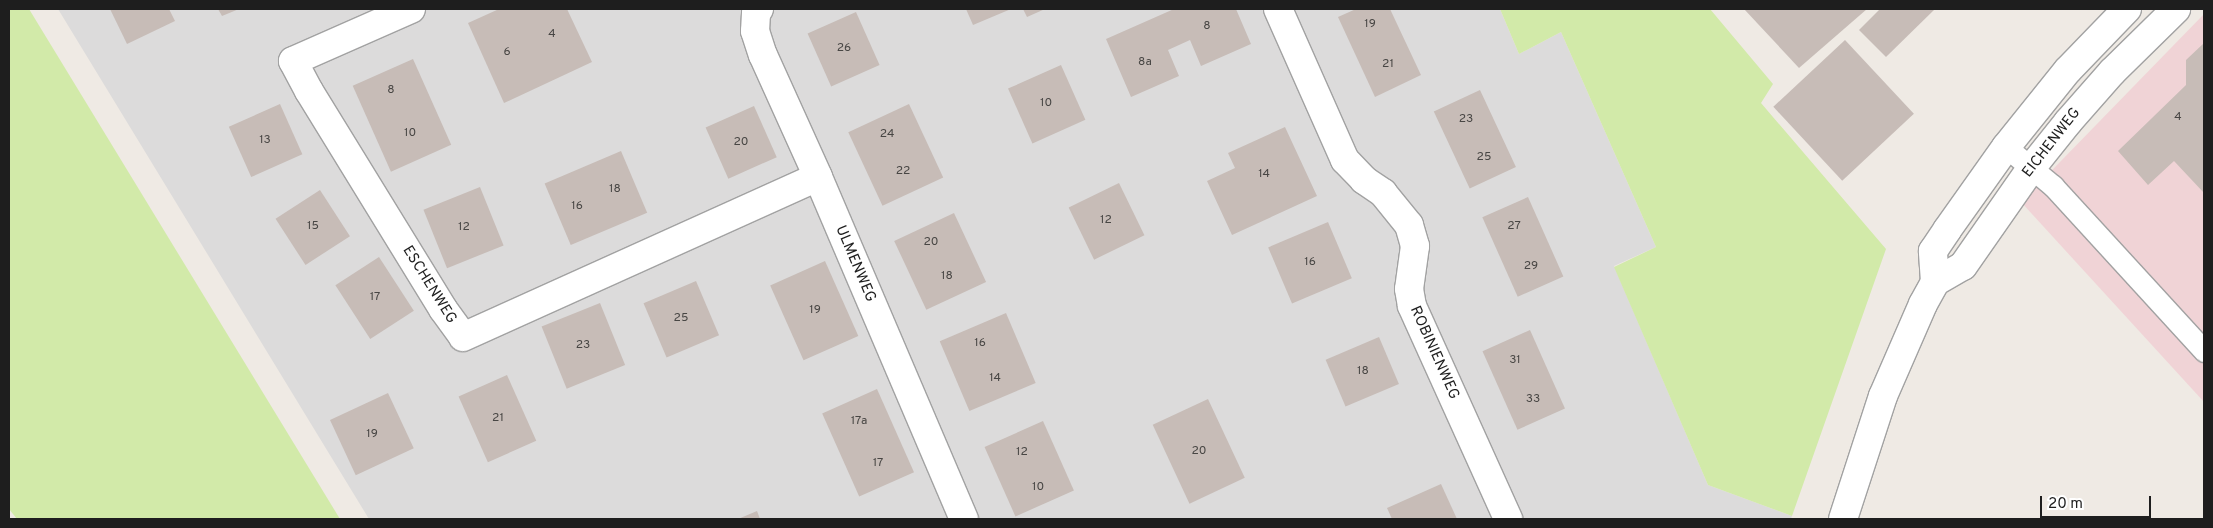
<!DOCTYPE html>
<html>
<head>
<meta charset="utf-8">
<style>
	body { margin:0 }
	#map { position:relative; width:2213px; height:528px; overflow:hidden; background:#efeae4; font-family:Overpass,sans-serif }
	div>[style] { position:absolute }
	.residential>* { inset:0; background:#dcdbdb }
	.commercial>* { inset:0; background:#f0d3d6 }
	.grass>* { inset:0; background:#d2eaa9 }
	.building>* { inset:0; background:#c7bcb7; transform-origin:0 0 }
	.roads { filter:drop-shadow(1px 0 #a2a2a2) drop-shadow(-1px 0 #a2a2a2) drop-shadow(0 1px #a2a2a2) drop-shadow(0 -1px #a2a2a2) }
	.service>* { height:21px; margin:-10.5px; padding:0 10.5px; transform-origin:10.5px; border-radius:10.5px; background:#fff }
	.minor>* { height:28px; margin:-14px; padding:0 14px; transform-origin:14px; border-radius:14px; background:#fff }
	span { translate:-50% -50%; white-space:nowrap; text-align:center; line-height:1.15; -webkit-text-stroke:5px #fff; paint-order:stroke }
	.number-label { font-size:12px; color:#484644 }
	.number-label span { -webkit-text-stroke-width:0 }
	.street-label { font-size:15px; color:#1e1e1e }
	.frame { position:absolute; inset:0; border:10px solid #1e1e1e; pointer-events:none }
	.scale { position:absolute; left:2040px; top:496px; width:111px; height:22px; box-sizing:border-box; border:2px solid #1e1e1e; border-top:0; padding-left:6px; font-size:15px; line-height:18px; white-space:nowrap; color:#1e1e1e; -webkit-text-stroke:4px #fff; paint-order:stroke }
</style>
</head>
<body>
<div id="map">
	<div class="residential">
		<i style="clip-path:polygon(58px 9px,1500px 9px,1519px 54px,1561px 32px,1656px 247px,1614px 266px,1708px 485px,1792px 516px,1791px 519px,369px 519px)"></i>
	</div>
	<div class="commercial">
		<i style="clip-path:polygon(2204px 14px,2204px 402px,2021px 202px)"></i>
	</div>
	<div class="grass">
		<i style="clip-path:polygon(9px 9px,29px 9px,340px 519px,17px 519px,9px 509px)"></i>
		<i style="clip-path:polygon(1500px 9px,1710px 9px,1773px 84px,1761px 103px,1886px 249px,1792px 516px,1708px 485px,1614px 267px,1656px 247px,1561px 32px,1519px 54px)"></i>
	</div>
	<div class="building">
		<i style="clip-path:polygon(110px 9px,169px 9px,175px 21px,127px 44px)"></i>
		<i style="clip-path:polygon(218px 9px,239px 9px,222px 16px)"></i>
		<i style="clip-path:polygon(499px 9px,567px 9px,592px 62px,504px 103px,468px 23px)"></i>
		<i style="clip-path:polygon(966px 9px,1011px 9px,973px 25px)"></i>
		<i style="clip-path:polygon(1023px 9px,1045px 9px,1027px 17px)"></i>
		<i style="clip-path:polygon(1174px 9px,1236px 9px,1251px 44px,1201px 66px,1190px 40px,1168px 50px,1179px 76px,1131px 97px,1106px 39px)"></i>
		<i style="clip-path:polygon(1356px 9px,1390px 9px,1421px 75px,1375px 97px,1338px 17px)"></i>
		<i style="clip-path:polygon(1744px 9px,1867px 9px,1799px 68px)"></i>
		<i style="clip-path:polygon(1880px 9px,1935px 9px,1886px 57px,1859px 30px)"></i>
		<i style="left:856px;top:12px;width:58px;height:53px;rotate:66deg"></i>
		<i style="left:1845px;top:40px;width:101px;height:98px;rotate:47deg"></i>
		<i style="clip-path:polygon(2204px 43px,2204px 193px,2174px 161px,2148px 185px,2118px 151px,2186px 85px,2186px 60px)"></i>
		<i style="left:413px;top:59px;width:94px;height:66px;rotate:66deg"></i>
		<i style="left:1061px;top:65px;width:60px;height:58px;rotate:66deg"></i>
		<i style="left:1480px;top:90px;width:85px;height:51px;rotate:65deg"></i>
		<i style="left:280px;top:104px;width:55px;height:56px;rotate:66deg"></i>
		<i style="left:909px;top:104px;width:81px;height:67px;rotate:65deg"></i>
		<i style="left:754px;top:106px;width:56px;height:53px;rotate:66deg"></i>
		<i style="clip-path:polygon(1285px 127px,1317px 196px,1232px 235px,1207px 181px,1235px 168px,1228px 153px)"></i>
		<i style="left:621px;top:151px;width:67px;height:83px;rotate:67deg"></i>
		<i style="left:1119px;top:183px;width:58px;height:56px;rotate:64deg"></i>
		<i style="left:480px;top:187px;width:63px;height:61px;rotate:68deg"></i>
		<i style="left:320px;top:190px;width:55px;height:53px;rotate:57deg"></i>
		<i style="left:1528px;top:197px;width:87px;height:50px;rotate:66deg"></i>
		<i style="left:954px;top:213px;width:76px;height:66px;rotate:65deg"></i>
		<i style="left:1328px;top:222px;width:61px;height:65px;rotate:67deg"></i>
		<i style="left:379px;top:257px;width:64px;height:52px;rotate:57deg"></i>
		<i style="left:825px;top:261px;width:82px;height:60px;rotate:66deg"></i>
		<i style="left:696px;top:281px;width:59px;height:57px;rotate:67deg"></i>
		<i style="left:600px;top:303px;width:67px;height:63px;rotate:68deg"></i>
		<i style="left:1006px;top:313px;width:76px;height:72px;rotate:67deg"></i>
		<i style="left:1530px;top:330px;width:86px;height:52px;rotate:66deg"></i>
		<i style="left:1379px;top:337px;width:51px;height:58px;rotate:67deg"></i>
		<i style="left:507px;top:375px;width:72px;height:53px;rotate:66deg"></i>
		<i style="left:877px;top:389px;width:91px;height:60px;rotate:66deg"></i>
		<i style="left:388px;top:393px;width:61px;height:64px;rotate:65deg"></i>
		<i style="left:1208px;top:399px;width:87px;height:61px;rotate:65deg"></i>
		<i style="left:1043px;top:421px;width:76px;height:64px;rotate:66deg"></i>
		<i style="clip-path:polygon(1441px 484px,1457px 519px,1392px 519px,1387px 508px)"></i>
		<i style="clip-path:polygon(757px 511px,760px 519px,738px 519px)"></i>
	</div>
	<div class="roads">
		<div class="service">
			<i style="left:2006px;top:147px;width:61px;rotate:39.7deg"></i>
			<i style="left:2053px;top:186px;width:224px;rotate:47.5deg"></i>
		</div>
		<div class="minor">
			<i style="left:411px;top:9px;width:129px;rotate:156.2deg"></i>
			<i style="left:293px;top:61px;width:34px;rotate:62deg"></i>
			<i style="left:309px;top:91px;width:256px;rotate:58.4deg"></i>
			<i style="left:443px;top:309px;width:34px;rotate:54deg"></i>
			<i style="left:463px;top:337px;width:389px;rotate:-24.3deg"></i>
			<i style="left:759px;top:9px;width:5px;rotate:127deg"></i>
			<i style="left:756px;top:13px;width:18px;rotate:93deg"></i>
			<i style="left:755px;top:31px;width:25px;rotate:72deg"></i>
			<i style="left:763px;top:55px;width:134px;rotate:65.7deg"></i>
			<i style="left:818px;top:177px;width:372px;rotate:66.9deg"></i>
			<i style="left:1278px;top:9px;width:165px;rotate:66.1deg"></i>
			<i style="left:1345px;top:160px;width:28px;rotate:46deg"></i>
			<i style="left:1364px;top:180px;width:23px;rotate:34deg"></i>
			<i style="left:1383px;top:193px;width:41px;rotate:50.9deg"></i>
			<i style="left:1409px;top:225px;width:22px;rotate:74deg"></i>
			<i style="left:1415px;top:246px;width:43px;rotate:97.9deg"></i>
			<i style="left:1409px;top:289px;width:17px;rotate:80deg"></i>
			<i style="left:1412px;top:306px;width:234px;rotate:65.7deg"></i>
			<i style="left:1935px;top:282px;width:31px;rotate:-94deg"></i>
			<i style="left:1933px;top:251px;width:25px;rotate:-56deg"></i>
			<i style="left:1947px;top:230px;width:102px;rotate:-54.6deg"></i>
			<i style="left:2006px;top:147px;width:99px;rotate:-51.2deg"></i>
			<i style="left:2068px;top:70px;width:85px;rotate:-46deg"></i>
			<i style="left:1843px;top:519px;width:129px;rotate:-72deg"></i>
			<i style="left:1883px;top:396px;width:100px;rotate:-66.5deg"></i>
			<i style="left:1923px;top:304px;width:25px;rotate:-61deg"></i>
			<i style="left:1935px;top:282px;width:32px;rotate:-30deg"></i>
			<i style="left:1963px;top:266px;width:121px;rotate:-55.1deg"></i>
			<i style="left:2032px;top:167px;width:58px;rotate:-51.3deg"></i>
			<i style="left:2068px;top:122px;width:67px;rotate:-48.7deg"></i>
			<i style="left:2112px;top:72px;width:90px;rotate:-44.5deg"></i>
		</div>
	</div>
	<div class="number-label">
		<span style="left:1370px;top:25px">19</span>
		<span style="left:1207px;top:27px">8</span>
		<span style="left:552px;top:35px">4</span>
		<span style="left:844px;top:49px">26</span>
		<span style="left:507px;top:53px">6</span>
		<span style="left:1145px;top:63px">8a</span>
		<span style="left:1388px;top:65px">21</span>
		<span style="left:391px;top:91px">8</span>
		<span style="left:1046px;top:104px">10</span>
		<span style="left:2178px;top:118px">4</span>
		<span style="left:1466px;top:120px">23</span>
		<span style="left:410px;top:134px">10</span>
		<span style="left:887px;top:135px">24</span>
		<span style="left:265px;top:141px">13</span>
		<span style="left:741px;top:143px">20</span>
		<span style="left:1484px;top:158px">25</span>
		<span style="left:903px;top:172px">22</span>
		<span style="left:1264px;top:175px">14</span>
		<span style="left:615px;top:190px">18</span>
		<span style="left:577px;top:207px">16</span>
		<span style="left:1106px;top:221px">12</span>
		<span style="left:313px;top:227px">15</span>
		<span style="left:1514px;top:227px">27</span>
		<span style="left:464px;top:228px">12</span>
		<span style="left:931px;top:243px">20</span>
		<span style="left:1310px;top:263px">16</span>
		<span style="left:1531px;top:267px">29</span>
		<span style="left:947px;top:277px">18</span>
		<span style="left:375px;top:298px">17</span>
		<span style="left:815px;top:311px">19</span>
		<span style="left:681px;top:319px">25</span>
		<span style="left:980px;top:344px">16</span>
		<span style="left:583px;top:346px">23</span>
		<span style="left:1515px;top:361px">31</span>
		<span style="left:1363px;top:372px">18</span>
		<span style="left:995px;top:379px">14</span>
		<span style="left:1533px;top:400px">33</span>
		<span style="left:498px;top:419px">21</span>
		<span style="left:859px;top:422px">17a</span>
		<span style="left:372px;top:435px">19</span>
		<span style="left:1199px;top:452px">20</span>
		<span style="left:1022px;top:453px">12</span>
		<span style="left:878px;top:464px">17</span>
		<span style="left:1038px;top:488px">10</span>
	</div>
	<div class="street-label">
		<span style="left:2052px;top:143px;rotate:-52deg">EICHENWEG</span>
		<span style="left:855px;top:264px;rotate:67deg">ULMENWEG</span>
		<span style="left:429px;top:285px;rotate:58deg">ESCHENWEG</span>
		<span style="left:1434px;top:353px;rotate:66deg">ROBINIENWEG</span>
	</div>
	<div class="frame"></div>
	<div class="scale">20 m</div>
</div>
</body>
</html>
